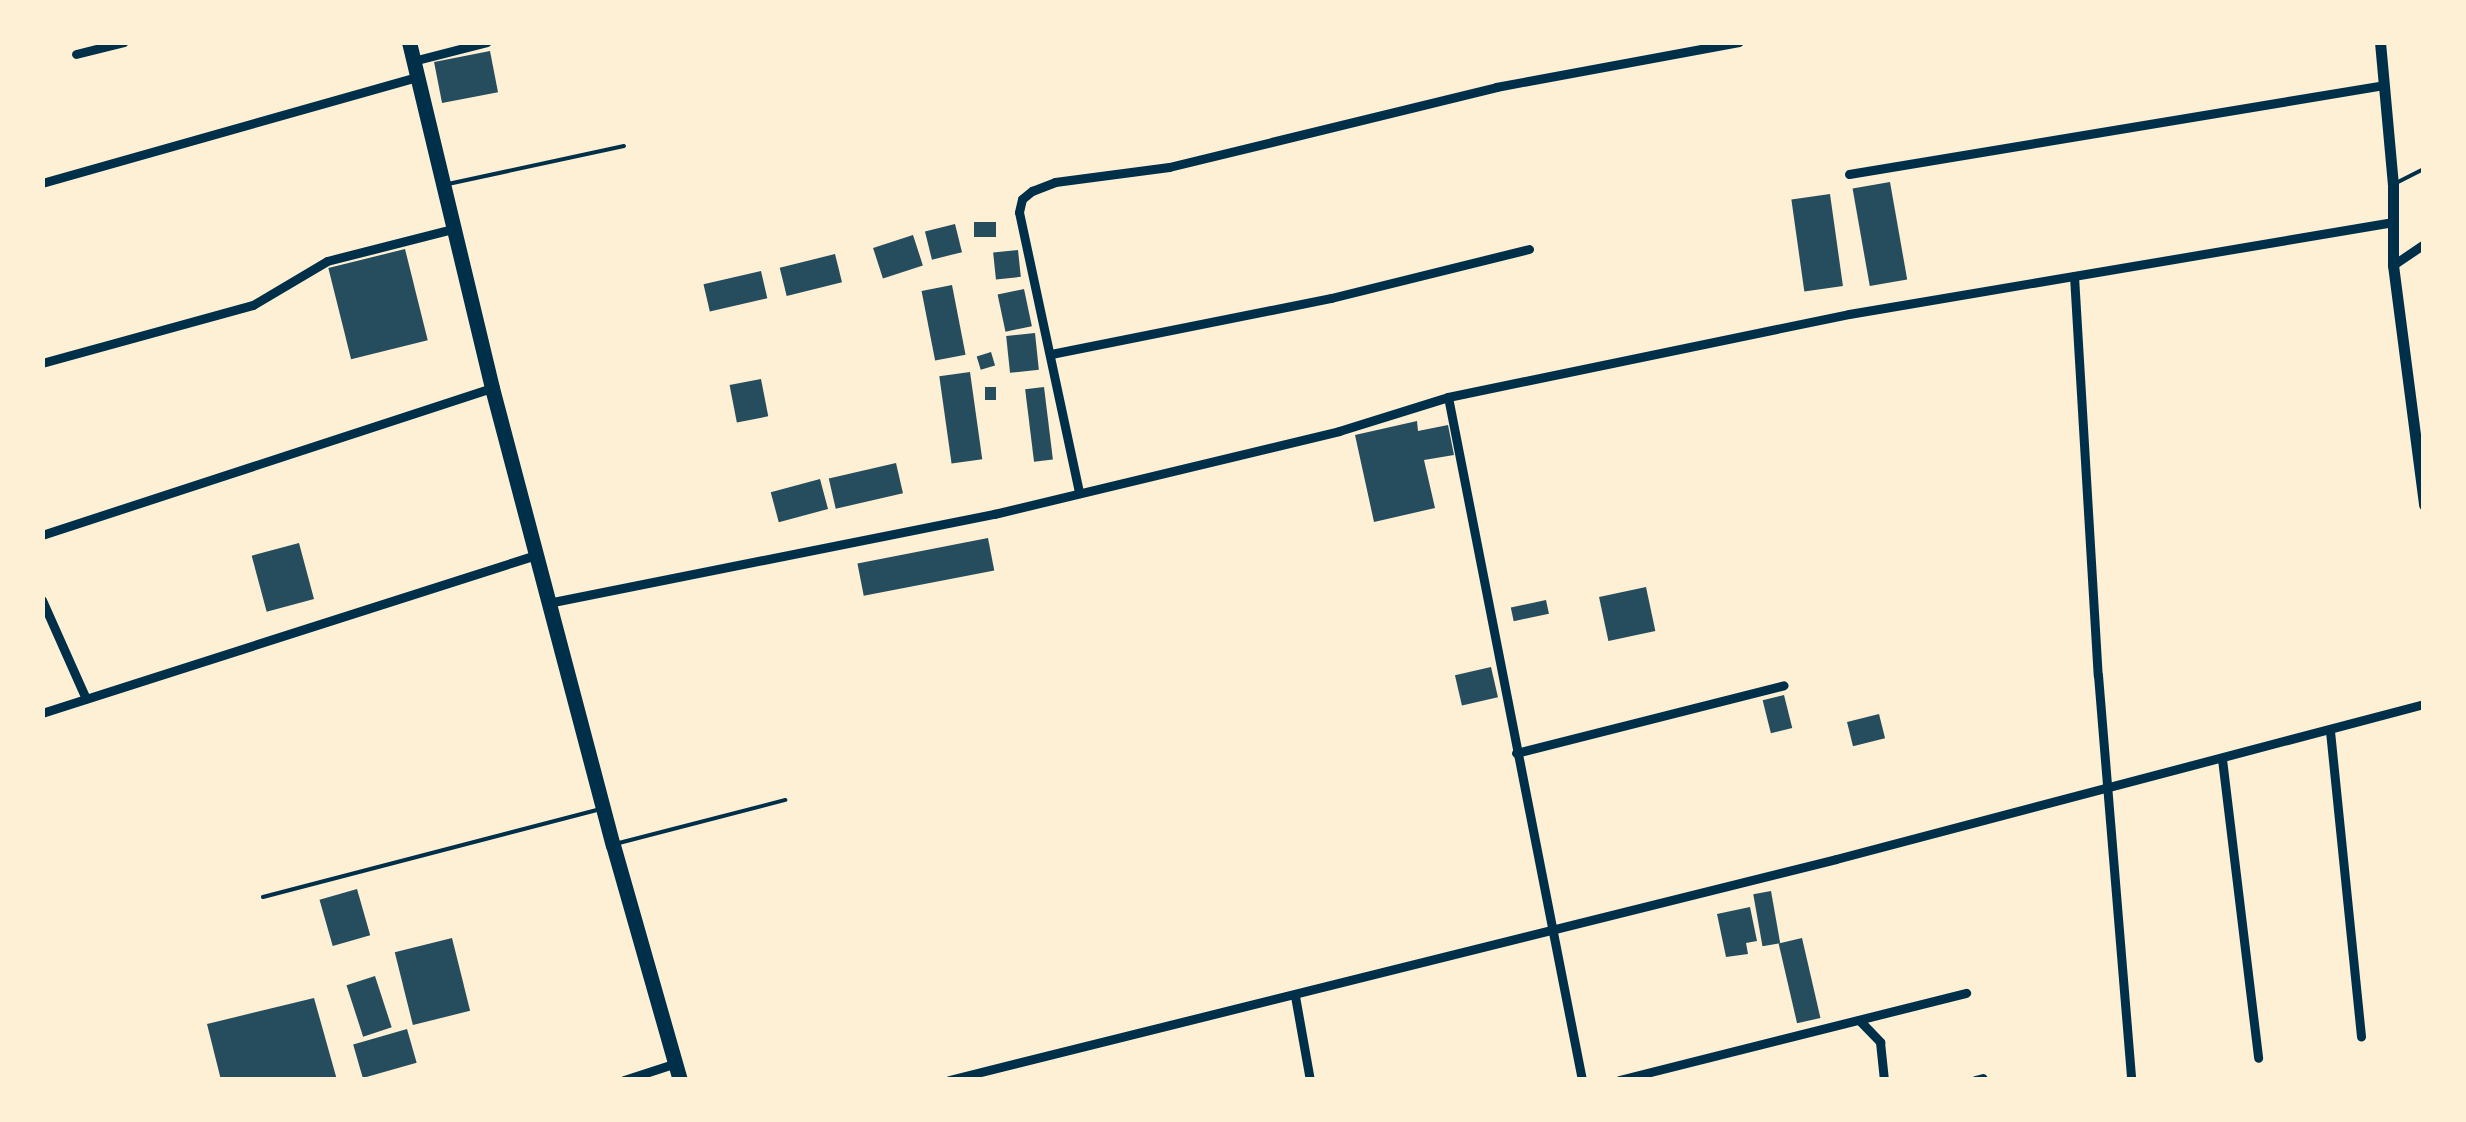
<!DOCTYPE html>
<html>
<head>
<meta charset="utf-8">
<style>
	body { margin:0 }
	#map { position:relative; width:2466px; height:1122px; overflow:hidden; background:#fdf0d5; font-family:"PT Serif",serif }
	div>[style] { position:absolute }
	.building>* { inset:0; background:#264d5e; transform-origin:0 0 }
	.service>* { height:4px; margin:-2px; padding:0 2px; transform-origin:2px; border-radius:2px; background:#003049 }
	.minor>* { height:9px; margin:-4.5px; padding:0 4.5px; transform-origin:4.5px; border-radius:4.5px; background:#003049 }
	.tertiary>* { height:11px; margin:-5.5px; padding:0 5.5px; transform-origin:5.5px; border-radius:5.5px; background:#003049 }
	.trunk>* { height:15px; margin:-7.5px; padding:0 7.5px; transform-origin:7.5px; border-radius:7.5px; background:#003049 }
	span { translate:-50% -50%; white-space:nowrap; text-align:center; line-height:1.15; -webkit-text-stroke:10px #fdf0d5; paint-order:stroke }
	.frame { position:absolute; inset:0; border:45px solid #fdf0d5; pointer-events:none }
</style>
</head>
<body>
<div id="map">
	<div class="building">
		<i style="left:490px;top:51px;width:42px;height:57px;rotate:79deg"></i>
		<i style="left:1890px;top:182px;width:99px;height:38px;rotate:80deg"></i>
		<i style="left:1830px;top:194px;width:93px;height:39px;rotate:82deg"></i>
		<i style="left:974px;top:222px;width:22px;height:15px"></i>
		<i style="left:955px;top:224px;width:29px;height:31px;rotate:76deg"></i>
		<i style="left:913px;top:235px;width:32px;height:42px;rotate:72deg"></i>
		<i style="left:405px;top:249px;width:94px;height:79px;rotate:76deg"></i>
		<i style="left:1018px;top:250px;width:27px;height:25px;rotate:84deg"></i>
		<i style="left:835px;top:254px;width:29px;height:57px;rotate:76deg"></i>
		<i style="left:761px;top:271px;width:28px;height:59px;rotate:77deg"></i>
		<i style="left:952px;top:285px;width:71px;height:31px;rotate:79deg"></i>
		<i style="left:1024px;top:289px;width:38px;height:27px;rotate:78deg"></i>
		<i style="left:1035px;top:333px;width:37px;height:29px;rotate:84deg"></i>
		<i style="left:991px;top:352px;width:14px;height:15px;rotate:73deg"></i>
		<i style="left:970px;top:372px;width:88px;height:31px;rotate:82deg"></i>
		<i style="left:761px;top:379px;width:38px;height:32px;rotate:79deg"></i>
		<i style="left:985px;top:387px;width:11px;height:13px"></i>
		<i style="left:1044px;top:387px;width:73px;height:19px;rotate:83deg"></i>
		<i style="clip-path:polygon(1417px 421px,1418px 431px,1448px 425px,1454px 455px,1424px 460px,1435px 508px,1374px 522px,1355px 435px)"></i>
		<i style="left:896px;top:463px;width:31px;height:69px;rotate:77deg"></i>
		<i style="left:820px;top:479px;width:31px;height:51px;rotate:75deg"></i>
		<i style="left:988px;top:538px;width:33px;height:133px;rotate:79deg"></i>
		<i style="left:299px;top:543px;width:58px;height:49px;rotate:75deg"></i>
		<i style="left:1646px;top:587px;width:45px;height:48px;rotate:78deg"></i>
		<i style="left:1546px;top:600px;width:14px;height:36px;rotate:78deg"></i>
		<i style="left:1491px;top:667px;width:31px;height:37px;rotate:77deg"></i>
		<i style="left:1784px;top:695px;width:34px;height:22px;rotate:76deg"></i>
		<i style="left:1879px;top:714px;width:25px;height:33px;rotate:76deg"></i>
		<i style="left:357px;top:889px;width:48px;height:39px;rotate:74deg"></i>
		<i style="left:1771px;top:891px;width:53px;height:18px;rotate:80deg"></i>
		<i style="clip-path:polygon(1750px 907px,1757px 941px,1746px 943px,1748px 954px,1726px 957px,1717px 914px)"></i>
		<i style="left:452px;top:938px;width:75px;height:59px;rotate:76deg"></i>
		<i style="left:1802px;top:938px;width:82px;height:24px;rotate:77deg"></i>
		<i style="left:375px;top:976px;width:54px;height:30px;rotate:72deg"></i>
		<i style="clip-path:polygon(314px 998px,337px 1080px,221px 1080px,207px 1024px)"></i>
		<i style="left:407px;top:1029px;width:35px;height:56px;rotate:74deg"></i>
	</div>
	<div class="service">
		<i style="left:2396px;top:183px;width:31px;rotate:-27deg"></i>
		<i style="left:448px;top:184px;width:180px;rotate:-12.2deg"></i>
		<i style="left:615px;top:844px;width:176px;rotate:-14.5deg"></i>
		<i style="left:263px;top:897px;width:345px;rotate:-14.6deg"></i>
	</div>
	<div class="minor">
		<i style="left:76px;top:54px;width:49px;rotate:-14deg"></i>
		<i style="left:413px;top:61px;width:76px;rotate:-14.4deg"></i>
		<i style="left:1849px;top:174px;width:542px;rotate:-9.44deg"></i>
		<i style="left:42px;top:183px;width:390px;rotate:-15.8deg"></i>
		<i style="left:2393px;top:265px;width:37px;rotate:-34deg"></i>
		<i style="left:2074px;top:276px;width:400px;rotate:86.6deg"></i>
		<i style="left:2098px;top:675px;width:406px;rotate:85.3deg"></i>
		<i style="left:1051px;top:354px;width:286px;rotate:-11.3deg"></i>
		<i style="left:1331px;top:298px;width:204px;rotate:-13.9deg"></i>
		<i style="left:42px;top:363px;width:219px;rotate:-15.4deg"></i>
		<i style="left:253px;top:305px;width:86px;rotate:-30.7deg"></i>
		<i style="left:327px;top:261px;width:130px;rotate:-14.3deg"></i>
		<i style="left:1448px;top:397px;width:696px;rotate:78.9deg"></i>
		<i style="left:1079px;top:492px;width:286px;rotate:-102.1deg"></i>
		<i style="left:1019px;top:212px;width:13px;rotate:-77deg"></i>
		<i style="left:1022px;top:199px;width:13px;rotate:-39deg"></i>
		<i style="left:1032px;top:191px;width:25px;rotate:-21deg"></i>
		<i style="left:1055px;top:182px;width:115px;rotate:-7.5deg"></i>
		<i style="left:1169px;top:167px;width:337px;rotate:-13.7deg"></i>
		<i style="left:1496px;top:87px;width:247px;rotate:-10.5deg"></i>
		<i style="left:42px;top:535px;width:473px;rotate:-18.1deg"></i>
		<i style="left:42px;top:600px;width:108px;rotate:66deg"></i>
		<i style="left:548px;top:603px;width:455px;rotate:-11.3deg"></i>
		<i style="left:994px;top:514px;width:355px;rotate:-13.5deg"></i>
		<i style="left:1339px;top:431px;width:114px;rotate:-17.3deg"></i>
		<i style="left:1448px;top:397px;width:409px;rotate:-11.7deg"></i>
		<i style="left:1849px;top:314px;width:552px;rotate:-9.6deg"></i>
		<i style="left:42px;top:713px;width:519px;rotate:-17.74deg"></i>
		<i style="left:2330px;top:731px;width:307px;rotate:84.2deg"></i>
		<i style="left:1516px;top:753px;width:276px;rotate:-14.2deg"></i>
		<i style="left:2222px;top:759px;width:301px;rotate:83.1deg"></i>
		<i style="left:1295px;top:996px;width:85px;rotate:79.9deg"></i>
		<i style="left:1861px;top:1022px;width:28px;rotate:46deg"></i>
		<i style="left:1880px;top:1042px;width:38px;rotate:84deg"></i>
		<i style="left:624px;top:1080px;width:55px;rotate:-18.1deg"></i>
		<i style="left:949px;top:1080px;width:914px;rotate:-13.99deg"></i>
		<i style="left:1836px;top:859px;width:608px;rotate:-14.77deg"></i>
		<i style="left:1619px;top:1080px;width:358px;rotate:-14.1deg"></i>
		<i style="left:1975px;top:1080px;width:8px;rotate:-14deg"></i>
	</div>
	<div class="tertiary">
		<i style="left:2380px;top:42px;width:143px;rotate:84.8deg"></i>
		<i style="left:2393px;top:184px;width:81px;rotate:90deg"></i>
		<i style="left:2393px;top:265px;width:242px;rotate:82.6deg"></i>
	</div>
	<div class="trunk">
		<i style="left:409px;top:42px;width:356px;rotate:76.5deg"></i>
		<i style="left:492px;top:388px;width:473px;rotate:75.2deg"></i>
		<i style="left:613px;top:845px;width:244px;rotate:74.1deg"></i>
	</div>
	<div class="frame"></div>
</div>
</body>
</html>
